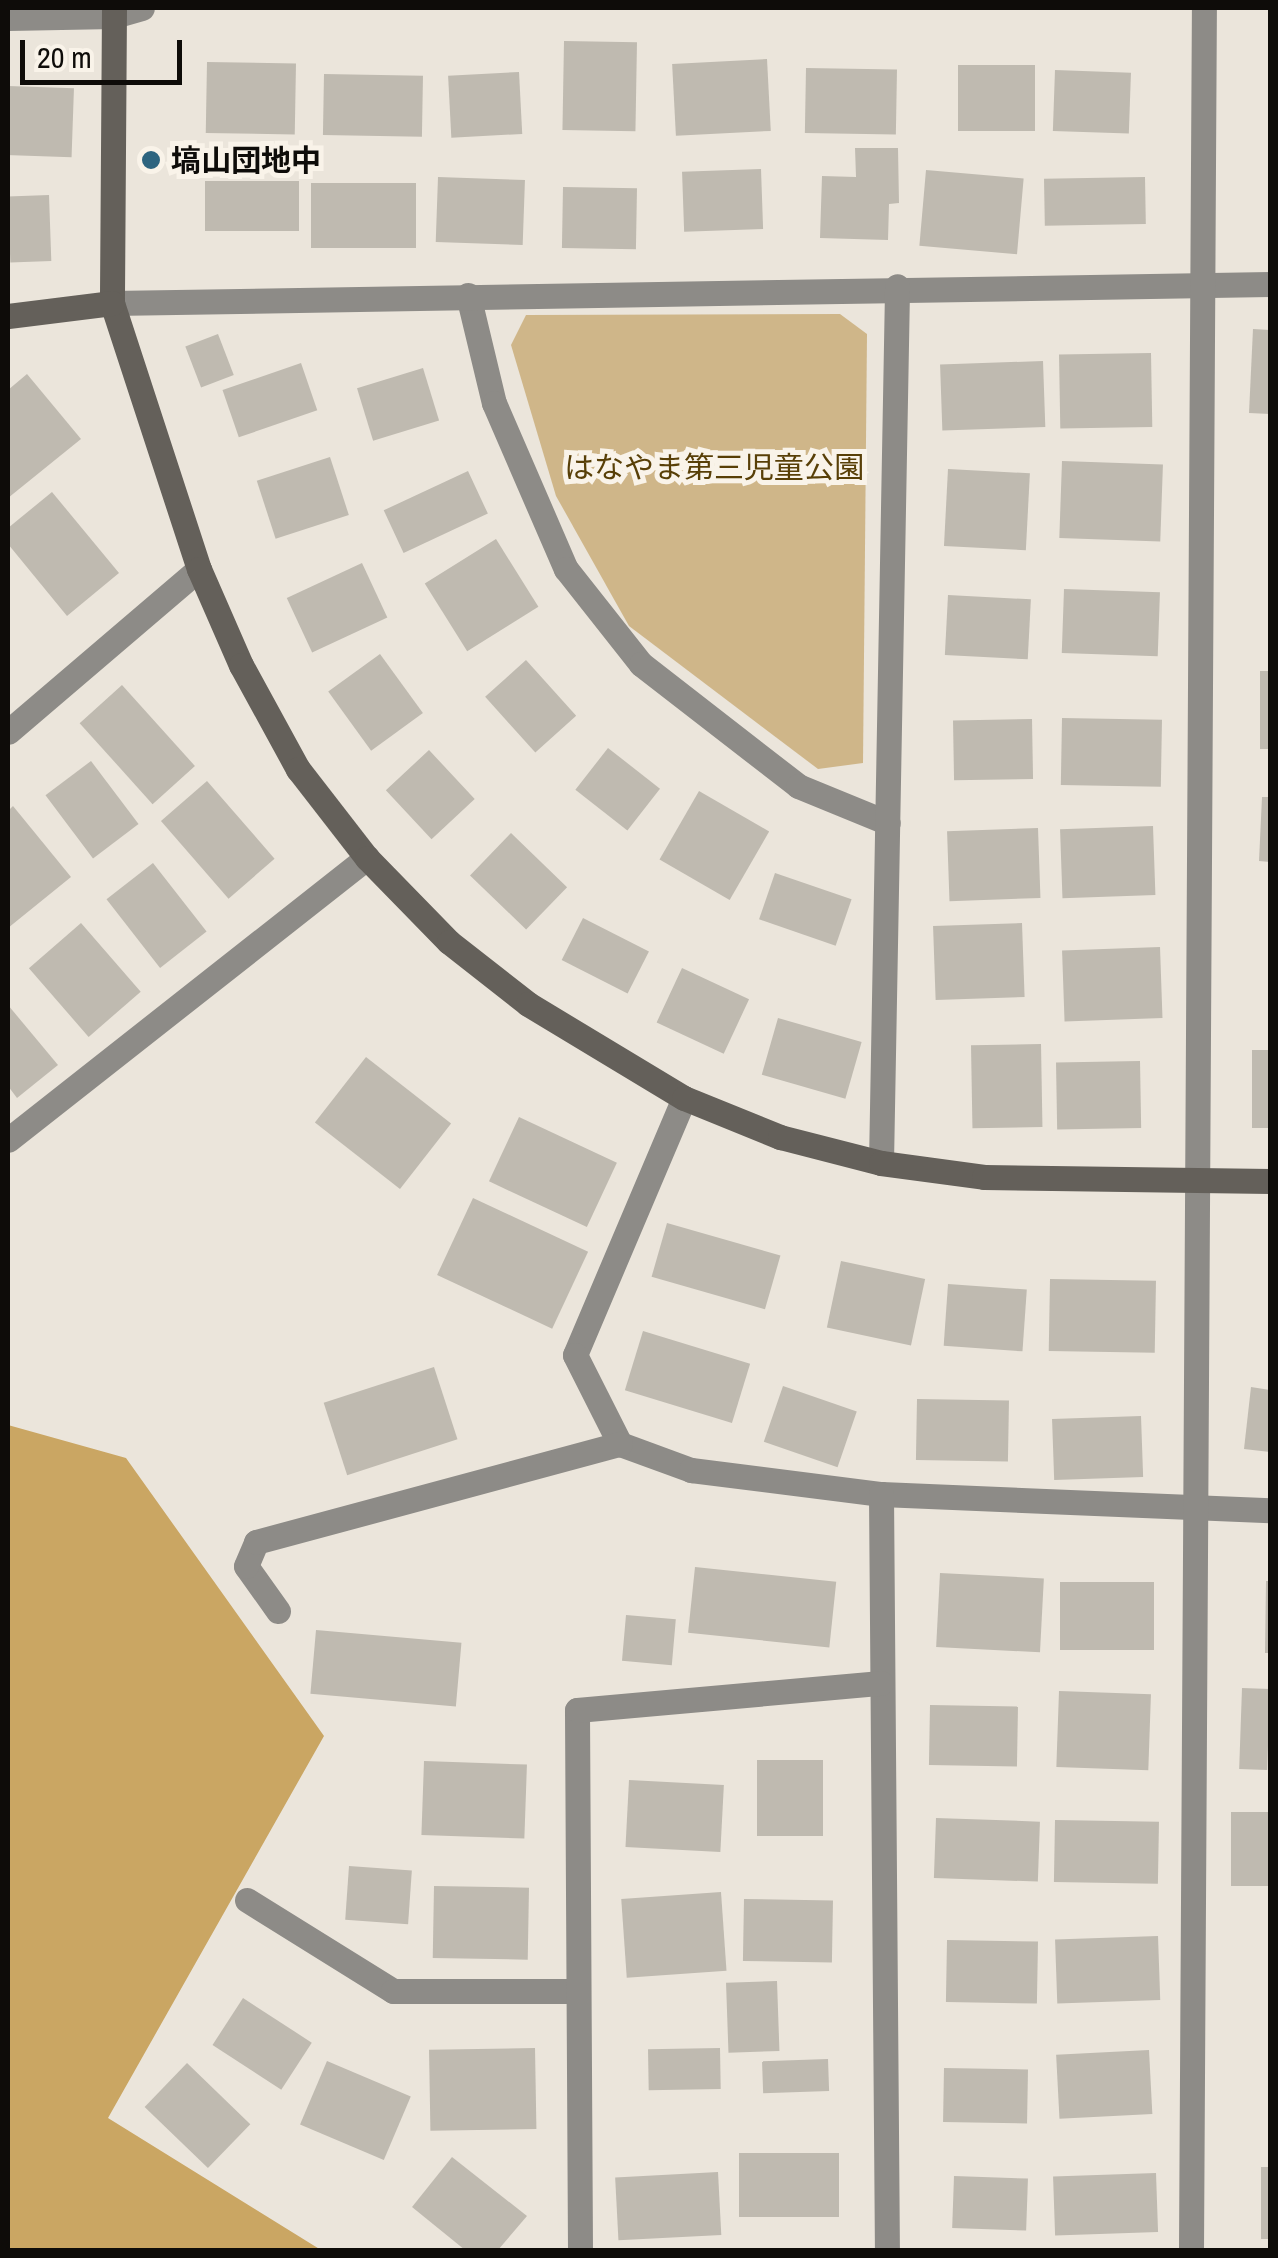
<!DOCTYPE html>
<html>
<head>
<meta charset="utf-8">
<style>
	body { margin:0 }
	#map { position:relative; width:1278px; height:2258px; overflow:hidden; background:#ebe5db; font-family:"Archivo Narrow","Noto Sans JP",sans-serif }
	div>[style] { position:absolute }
	.green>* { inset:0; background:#cfb689 }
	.forest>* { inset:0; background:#caa663 }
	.building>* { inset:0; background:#bfbab0; transform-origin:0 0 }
	.street>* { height:25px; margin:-12.5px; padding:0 12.5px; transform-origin:12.5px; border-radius:12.5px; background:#8d8b87 }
	.secondary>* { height:25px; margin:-12.5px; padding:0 12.5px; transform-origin:12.5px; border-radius:12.5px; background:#64605a }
	.dots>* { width:28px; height:28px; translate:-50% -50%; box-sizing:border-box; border:5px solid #f9f3e9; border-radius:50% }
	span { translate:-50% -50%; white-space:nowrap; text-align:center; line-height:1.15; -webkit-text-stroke:10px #f9f3e9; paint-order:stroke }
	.poi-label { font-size:30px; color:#0e0c09; font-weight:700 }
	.left { translate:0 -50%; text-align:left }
	.park-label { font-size:30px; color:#583f07 }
	.frame { position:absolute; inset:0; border:10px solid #0e0c09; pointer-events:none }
	.scale { position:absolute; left:20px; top:40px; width:162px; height:45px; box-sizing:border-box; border:5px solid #0e0c09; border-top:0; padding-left:12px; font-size:30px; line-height:35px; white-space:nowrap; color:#0e0c09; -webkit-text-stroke:8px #f9f3e9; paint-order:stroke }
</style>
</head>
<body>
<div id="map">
	<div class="green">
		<i style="clip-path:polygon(840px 314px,867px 334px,863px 763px,818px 769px,629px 626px,556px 496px,511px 345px,526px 315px)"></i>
	</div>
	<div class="forest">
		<i style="clip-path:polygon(8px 1425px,126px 1458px,324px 1736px,108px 2118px,321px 2250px,8px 2250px)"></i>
	</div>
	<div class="building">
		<i style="left:564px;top:41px;width:73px;height:89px;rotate:1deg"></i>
		<i style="left:767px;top:59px;width:72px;height:95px;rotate:87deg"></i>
		<i style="left:207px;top:62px;width:89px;height:71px;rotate:1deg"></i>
		<i style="left:958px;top:65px;width:77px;height:66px"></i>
		<i style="left:806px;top:68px;width:91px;height:65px;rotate:1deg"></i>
		<i style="left:1055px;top:70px;width:76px;height:61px;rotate:2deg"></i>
		<i style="left:519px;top:72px;width:62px;height:71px;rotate:87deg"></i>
		<i style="left:324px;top:74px;width:99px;height:61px;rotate:1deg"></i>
		<i style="left:8px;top:86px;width:66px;height:69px;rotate:2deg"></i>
		<i style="clip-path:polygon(855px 148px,898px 148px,899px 203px,889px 204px,888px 240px,820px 238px,822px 176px,856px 177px)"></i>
		<i style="left:761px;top:169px;width:60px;height:79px;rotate:88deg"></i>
		<i style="left:926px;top:170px;width:98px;height:76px;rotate:5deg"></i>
		<i style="left:438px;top:177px;width:87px;height:65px;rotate:2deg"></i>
		<i style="left:1145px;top:177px;width:47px;height:101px;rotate:89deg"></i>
		<i style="left:205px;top:181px;width:94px;height:50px"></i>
		<i style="left:311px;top:183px;width:105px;height:65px"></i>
		<i style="left:563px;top:187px;width:74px;height:61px;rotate:1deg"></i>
		<i style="left:49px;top:195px;width:66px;height:41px;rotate:88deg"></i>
		<i style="clip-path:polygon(1253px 329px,1270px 330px,1270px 414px,1249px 413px)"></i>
		<i style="left:218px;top:334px;width:44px;height:35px;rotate:69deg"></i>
		<i style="left:1151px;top:353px;width:74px;height:92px;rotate:89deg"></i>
		<i style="left:1043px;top:361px;width:66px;height:103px;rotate:88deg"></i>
		<i style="left:301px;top:363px;width:50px;height:83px;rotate:71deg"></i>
		<i style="left:423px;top:368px;width:55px;height:69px;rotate:73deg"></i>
		<i style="clip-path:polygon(27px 374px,81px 439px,8px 498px,8px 390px)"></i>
		<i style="left:330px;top:457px;width:61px;height:77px;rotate:72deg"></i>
		<i style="left:1062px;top:461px;width:101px;height:77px;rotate:2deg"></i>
		<i style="left:948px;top:469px;width:82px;height:77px;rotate:3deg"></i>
		<i style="left:468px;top:471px;width:47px;height:93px;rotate:65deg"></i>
		<i style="clip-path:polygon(52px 492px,119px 573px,67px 616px,8px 544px,8px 528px)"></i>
		<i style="left:496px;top:539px;width:80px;height:84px;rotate:58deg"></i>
		<i style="left:362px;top:563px;width:60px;height:83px;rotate:65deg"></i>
		<i style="left:1064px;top:589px;width:96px;height:64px;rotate:2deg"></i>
		<i style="left:948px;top:595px;width:83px;height:60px;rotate:3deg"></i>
		<i style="left:380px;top:654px;width:73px;height:64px;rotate:54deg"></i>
		<i style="left:526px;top:660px;width:75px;height:55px;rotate:48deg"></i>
		<i style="left:1260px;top:671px;width:10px;height:78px"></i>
		<i style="left:122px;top:685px;width:109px;height:57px;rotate:48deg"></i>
		<i style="left:1062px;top:718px;width:100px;height:67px;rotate:1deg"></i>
		<i style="left:1032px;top:719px;width:60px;height:79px;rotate:89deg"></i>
		<i style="left:608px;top:748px;width:66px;height:53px;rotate:38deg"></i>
		<i style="left:429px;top:750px;width:67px;height:59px;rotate:47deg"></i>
		<i style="left:91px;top:761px;width:79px;height:57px;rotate:53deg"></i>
		<i style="left:207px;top:781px;width:103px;height:61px;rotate:49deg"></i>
		<i style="left:699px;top:791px;width:81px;height:79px;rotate:30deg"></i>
		<i style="clip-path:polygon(1262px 797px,1270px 797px,1270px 862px,1259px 861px)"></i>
		<i style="clip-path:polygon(13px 806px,71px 877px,8px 928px,8px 811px)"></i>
		<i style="left:1153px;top:826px;width:69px;height:93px;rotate:88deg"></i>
		<i style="left:1038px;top:828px;width:70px;height:91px;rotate:88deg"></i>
		<i style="left:511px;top:833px;width:78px;height:59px;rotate:44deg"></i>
		<i style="left:153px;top:863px;width:87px;height:59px;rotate:52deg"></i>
		<i style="left:775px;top:873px;width:81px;height:49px;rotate:19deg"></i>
		<i style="left:583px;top:918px;width:74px;height:47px;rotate:27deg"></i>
		<i style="left:81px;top:923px;width:91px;height:69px;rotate:49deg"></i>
		<i style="left:1022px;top:923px;width:74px;height:89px;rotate:88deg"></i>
		<i style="left:1160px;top:947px;width:71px;height:98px;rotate:88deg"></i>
		<i style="left:682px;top:968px;width:74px;height:60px;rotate:25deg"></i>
		<i style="clip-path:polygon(8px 1005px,58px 1065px,17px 1098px,8px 1086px)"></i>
		<i style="left:778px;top:1018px;width:87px;height:59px;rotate:16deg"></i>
		<i style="left:1041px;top:1044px;width:83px;height:70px;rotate:89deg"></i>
		<i style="left:1252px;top:1050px;width:18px;height:78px"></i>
		<i style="left:366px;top:1057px;width:108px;height:83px;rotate:38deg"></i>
		<i style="left:1140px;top:1061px;width:67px;height:84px;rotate:89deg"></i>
		<i style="left:519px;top:1117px;width:108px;height:71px;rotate:25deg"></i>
		<i style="left:473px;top:1198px;width:127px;height:85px;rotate:25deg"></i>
		<i style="left:667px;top:1223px;width:118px;height:56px;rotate:16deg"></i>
		<i style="left:841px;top:1261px;width:86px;height:68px;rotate:12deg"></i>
		<i style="left:1050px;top:1279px;width:106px;height:72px;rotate:1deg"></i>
		<i style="left:948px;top:1284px;width:79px;height:62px;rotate:4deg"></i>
		<i style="left:643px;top:1331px;width:112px;height:62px;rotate:17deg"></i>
		<i style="left:434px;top:1367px;width:76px;height:116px;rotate:72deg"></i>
		<i style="left:783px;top:1386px;width:78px;height:59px;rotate:19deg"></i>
		<i style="clip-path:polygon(1251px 1387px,1270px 1390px,1270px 1452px,1244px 1449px)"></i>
		<i style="left:917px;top:1399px;width:92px;height:61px;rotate:1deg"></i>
		<i style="left:1141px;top:1416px;width:61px;height:89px;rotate:88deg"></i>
		<i style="left:695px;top:1567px;width:142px;height:66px;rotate:6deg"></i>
		<i style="left:940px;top:1573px;width:104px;height:74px;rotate:3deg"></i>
		<i style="clip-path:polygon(1266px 1581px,1270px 1581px,1270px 1653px,1265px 1653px)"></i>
		<i style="left:1154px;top:1582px;width:68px;height:94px;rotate:90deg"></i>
		<i style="left:626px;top:1615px;width:50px;height:46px;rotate:5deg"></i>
		<i style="left:316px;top:1630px;width:146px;height:64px;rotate:5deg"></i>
		<i style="left:1242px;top:1688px;width:28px;height:81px;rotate:2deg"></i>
		<i style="left:1059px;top:1691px;width:92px;height:76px;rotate:2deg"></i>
		<i style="left:930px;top:1705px;width:88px;height:60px;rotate:1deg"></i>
		<i style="left:823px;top:1760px;width:76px;height:66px;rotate:90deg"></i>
		<i style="left:424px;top:1761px;width:103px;height:74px;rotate:2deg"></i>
		<i style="left:629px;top:1780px;width:95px;height:67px;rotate:3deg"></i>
		<i style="left:1231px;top:1812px;width:39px;height:74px"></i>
		<i style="left:936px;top:1818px;width:104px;height:60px;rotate:2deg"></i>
		<i style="left:1055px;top:1820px;width:104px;height:62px;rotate:1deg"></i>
		<i style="left:349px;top:1866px;width:63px;height:54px;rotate:4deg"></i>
		<i style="left:434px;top:1886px;width:95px;height:72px;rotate:1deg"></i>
		<i style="left:721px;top:1892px;width:79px;height:100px;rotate:86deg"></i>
		<i style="left:744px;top:1899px;width:89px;height:62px;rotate:1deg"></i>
		<i style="left:1158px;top:1936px;width:64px;height:103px;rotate:88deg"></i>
		<i style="left:947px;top:1940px;width:91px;height:62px;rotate:1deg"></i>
		<i style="left:777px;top:1981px;width:70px;height:51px;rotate:88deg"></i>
		<i style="left:243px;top:1998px;width:82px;height:56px;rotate:33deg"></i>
		<i style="left:535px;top:2048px;width:81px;height:106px;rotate:89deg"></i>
		<i style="left:720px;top:2048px;width:41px;height:72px;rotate:89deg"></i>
		<i style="left:1149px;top:2050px;width:64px;height:93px;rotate:87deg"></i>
		<i style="left:828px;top:2059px;width:32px;height:66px;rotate:88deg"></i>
		<i style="left:327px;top:2061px;width:91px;height:69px;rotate:23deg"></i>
		<i style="left:187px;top:2063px;width:88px;height:61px;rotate:44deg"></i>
		<i style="left:944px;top:2068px;width:84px;height:54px;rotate:1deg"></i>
		<i style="left:839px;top:2153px;width:64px;height:100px;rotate:90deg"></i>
		<i style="clip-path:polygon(452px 2157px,527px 2216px,498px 2250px,465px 2250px,412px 2207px)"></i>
		<i style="left:1261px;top:2167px;width:9px;height:72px"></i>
		<i style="left:718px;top:2172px;width:63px;height:103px;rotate:87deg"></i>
		<i style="left:1156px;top:2173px;width:59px;height:103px;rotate:88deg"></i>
		<i style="left:954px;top:2176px;width:74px;height:52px;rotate:2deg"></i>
	</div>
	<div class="street">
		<i style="left:8px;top:18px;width:106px;rotate:-1.1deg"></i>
		<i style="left:114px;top:16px;width:29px;rotate:-16deg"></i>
		<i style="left:468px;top:295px;width:111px;rotate:76.5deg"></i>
		<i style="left:494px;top:403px;width:181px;rotate:66.6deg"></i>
		<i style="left:566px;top:569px;width:121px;rotate:51.7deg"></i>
		<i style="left:641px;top:664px;width:199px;rotate:37.8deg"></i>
		<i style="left:798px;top:786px;width:97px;rotate:22.3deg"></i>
		<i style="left:112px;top:303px;width:1158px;rotate:-0.94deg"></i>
		<i style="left:8px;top:732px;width:251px;rotate:-40.5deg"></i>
		<i style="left:684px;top:1098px;width:279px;rotate:113deg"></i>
		<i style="left:575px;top:1355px;width:100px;rotate:63.2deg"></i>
		<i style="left:620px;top:1444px;width:76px;rotate:20.1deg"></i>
		<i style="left:691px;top:1470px;width:192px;rotate:7.2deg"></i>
		<i style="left:881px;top:1494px;width:389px;rotate:2.4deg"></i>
		<i style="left:8px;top:1140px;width:457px;rotate:-38.2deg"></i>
		<i style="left:881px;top:1163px;width:877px;rotate:-88.95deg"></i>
		<i style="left:881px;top:1494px;width:756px;rotate:89.55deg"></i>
		<i style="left:278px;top:1611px;width:55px;rotate:-125.4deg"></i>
		<i style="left:246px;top:1566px;width:26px;rotate:-67deg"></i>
		<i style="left:256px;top:1542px;width:377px;rotate:-15.1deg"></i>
		<i style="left:247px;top:1900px;width:172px;rotate:31.9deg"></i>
		<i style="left:393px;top:1991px;width:185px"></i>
		<i style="left:580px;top:2250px;width:540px;rotate:-90.32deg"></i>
		<i style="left:577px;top:1710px;width:305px;rotate:-5.1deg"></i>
		<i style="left:1191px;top:2250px;width:2242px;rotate:-89.67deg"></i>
	</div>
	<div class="secondary">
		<i style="left:114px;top:8px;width:295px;rotate:90.4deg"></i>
		<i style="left:112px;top:303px;width:280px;rotate:71.9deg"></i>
		<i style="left:199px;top:569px;width:105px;rotate:66.4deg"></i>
		<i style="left:241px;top:665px;width:119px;rotate:61.3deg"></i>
		<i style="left:298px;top:769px;width:113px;rotate:52.2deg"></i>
		<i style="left:367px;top:858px;width:117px;rotate:45.7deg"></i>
		<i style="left:449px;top:942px;width:100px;rotate:38.1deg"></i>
		<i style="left:528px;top:1004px;width:182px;rotate:31.1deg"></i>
		<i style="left:684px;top:1098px;width:104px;rotate:22.1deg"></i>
		<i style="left:780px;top:1137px;width:104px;rotate:14.4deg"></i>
		<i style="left:881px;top:1163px;width:104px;rotate:7.7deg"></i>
		<i style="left:984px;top:1177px;width:286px;rotate:0.8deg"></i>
		<i style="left:8px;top:316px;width:105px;rotate:-7.1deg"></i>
	</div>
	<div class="dots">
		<i style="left:151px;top:160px;background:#2d647f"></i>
	</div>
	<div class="poi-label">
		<span class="left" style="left:171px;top:160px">塙山団地中</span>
	</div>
	<div class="park-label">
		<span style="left:714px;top:467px">はなやま第三児童公園</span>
	</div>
	<div class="frame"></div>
	<div class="scale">20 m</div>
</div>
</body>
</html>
